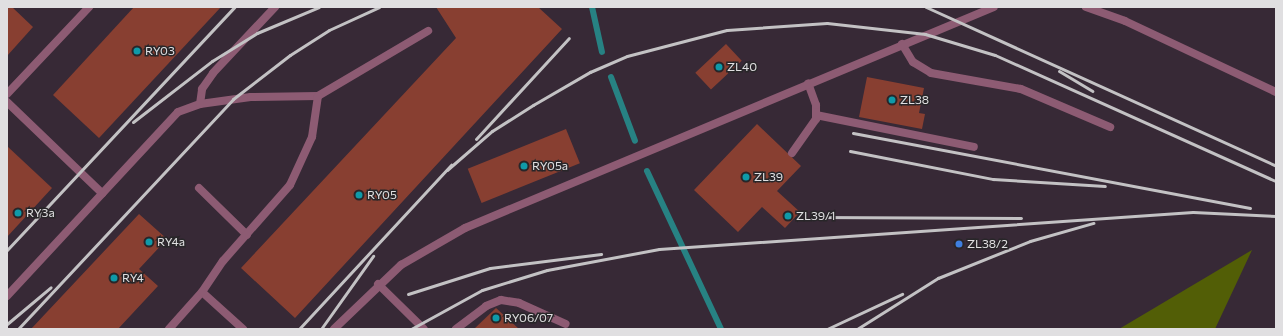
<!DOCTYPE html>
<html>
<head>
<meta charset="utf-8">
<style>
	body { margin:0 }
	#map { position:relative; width:1283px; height:336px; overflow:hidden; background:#282629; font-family:Commissioner,sans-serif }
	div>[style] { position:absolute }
	.industrial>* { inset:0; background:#372936; transform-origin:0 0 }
	.forest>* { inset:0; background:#525e06 }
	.stream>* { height:6px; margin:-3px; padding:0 3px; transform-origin:3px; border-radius:3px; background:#278283 }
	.building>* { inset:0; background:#883f31; transform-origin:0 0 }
	.lane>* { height:8px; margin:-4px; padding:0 4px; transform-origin:4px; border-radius:4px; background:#8d5b73 }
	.rail>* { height:3px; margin:-1.5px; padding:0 1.5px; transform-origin:1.5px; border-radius:1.5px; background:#c3c2c4 }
	.dots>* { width:11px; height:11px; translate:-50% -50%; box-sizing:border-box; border:2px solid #282629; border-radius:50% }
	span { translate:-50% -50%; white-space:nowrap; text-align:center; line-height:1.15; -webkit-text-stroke:3px #282629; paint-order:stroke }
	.poi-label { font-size:12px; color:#e0dfe1 }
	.left { translate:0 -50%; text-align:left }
	.frame { position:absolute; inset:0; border:8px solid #e0dfe1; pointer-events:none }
</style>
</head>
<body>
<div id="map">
	<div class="industrial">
		<i style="left:7px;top:7px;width:1269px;height:322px"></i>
	</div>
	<div class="forest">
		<i style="clip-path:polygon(1252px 250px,1215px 329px,1119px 329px)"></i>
	</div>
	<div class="stream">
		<i style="left:592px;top:7px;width:46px;rotate:77.5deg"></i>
		<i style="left:611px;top:77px;width:68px;rotate:69.4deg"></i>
		<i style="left:647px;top:171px;width:174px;rotate:64.9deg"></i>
	</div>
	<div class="building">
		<i style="clip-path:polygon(7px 7px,12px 7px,33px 27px,7px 56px)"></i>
		<i style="clip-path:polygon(134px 7px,221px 7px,99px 138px,53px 95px)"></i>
		<i style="clip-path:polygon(436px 7px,538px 7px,562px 29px,295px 318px,241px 268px,456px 38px)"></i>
		<i style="left:726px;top:44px;width:23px;height:42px;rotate:47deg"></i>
		<i style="clip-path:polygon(867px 77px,924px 88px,919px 113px,925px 114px,922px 129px,859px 117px)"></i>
		<i style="clip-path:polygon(757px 124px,801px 166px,777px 191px,800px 212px,785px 228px,762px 207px,738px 232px,694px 190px)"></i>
		<i style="left:566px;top:129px;width:37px;height:106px;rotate:68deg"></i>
		<i style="clip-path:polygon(7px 146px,52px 188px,7px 237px)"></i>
		<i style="clip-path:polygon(139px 214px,167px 239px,139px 269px,158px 286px,118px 329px,31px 329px)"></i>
		<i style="clip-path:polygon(496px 308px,519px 329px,474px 329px)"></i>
	</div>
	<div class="lane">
		<i style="left:1086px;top:7px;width:41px;rotate:19.7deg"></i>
		<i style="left:1125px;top:21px;width:167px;rotate:25.2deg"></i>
		<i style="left:902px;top:44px;width:21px;rotate:59deg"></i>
		<i style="left:913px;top:62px;width:21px;rotate:31deg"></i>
		<i style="left:931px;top:73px;width:91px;rotate:10.1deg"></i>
		<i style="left:1021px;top:89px;width:97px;rotate:23.1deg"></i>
		<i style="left:7px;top:94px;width:120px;rotate:-46.7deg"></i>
		<i style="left:7px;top:102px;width:132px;rotate:43.8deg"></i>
		<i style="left:200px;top:104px;width:15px;rotate:-82deg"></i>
		<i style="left:202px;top:89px;width:19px;rotate:-55deg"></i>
		<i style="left:213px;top:73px;width:91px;rotate:-46.8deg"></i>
		<i style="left:816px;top:115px;width:161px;rotate:11.4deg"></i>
		<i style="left:792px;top:153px;width:42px;rotate:-54.8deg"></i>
		<i style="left:816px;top:119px;width:14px;rotate:-90deg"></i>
		<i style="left:816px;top:105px;width:23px;rotate:-110deg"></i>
		<i style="left:199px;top:188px;width:67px;rotate:44.4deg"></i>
		<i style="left:378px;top:284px;width:64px;rotate:44.4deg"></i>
		<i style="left:7px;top:296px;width:251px;rotate:-47.1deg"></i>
		<i style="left:178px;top:112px;width:23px;rotate:-20deg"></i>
		<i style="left:200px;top:104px;width:51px;rotate:-7.8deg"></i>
		<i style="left:251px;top:97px;width:67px;rotate:-0.9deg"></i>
		<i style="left:318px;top:96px;width:128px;rotate:-30.6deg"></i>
		<i style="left:169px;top:329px;width:50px;rotate:-48.3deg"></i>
		<i style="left:243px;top:329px;width:55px;rotate:-137.9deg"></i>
		<i style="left:202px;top:292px;width:37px;rotate:-56deg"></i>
		<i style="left:223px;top:261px;width:101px;rotate:-48.6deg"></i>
		<i style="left:290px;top:185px;width:53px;rotate:-65.4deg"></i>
		<i style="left:312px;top:137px;width:41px;rotate:-81.7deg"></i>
		<i style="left:334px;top:329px;width:93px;rotate:-43.7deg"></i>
		<i style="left:401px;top:265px;width:74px;rotate:-30deg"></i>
		<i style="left:465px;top:228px;width:573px;rotate:-22.67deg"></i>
		<i style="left:456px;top:329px;width:38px;rotate:-37deg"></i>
		<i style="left:486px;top:306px;width:16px;rotate:-22deg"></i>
		<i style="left:501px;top:300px;width:18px;rotate:9deg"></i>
		<i style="left:519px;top:303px;width:51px;rotate:24.1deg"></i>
	</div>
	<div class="rail">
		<i style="left:926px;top:7px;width:384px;rotate:24.4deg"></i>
		<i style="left:1059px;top:71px;width:39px;rotate:31deg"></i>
		<i style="left:133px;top:122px;width:100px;rotate:-37.7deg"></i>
		<i style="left:212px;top:61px;width:53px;rotate:-31.9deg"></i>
		<i style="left:257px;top:33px;width:67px;rotate:-22.8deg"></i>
		<i style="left:853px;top:133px;width:404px;rotate:10.7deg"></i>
		<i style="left:476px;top:139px;width:137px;rotate:-47.4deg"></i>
		<i style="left:850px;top:151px;width:146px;rotate:11.1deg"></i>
		<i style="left:993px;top:179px;width:112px;rotate:3.6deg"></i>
		<i style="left:447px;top:170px;width:60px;rotate:-40.9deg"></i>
		<i style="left:492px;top:131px;width:49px;rotate:-32.4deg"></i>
		<i style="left:533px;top:105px;width:66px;rotate:-30.1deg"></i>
		<i style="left:590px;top:72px;width:40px;rotate:-23.4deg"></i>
		<i style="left:627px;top:56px;width:103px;rotate:-14.6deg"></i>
		<i style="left:727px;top:30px;width:100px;rotate:-4deg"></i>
		<i style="left:827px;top:23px;width:99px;rotate:6.4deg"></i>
		<i style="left:925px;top:34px;width:73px;rotate:16.7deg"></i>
		<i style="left:995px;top:55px;width:308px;rotate:24.2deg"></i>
		<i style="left:815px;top:217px;width:206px;rotate:0.3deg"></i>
		<i style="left:7px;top:250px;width:333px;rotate:-46.9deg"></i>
		<i style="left:408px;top:294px;width:86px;rotate:-17.6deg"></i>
		<i style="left:490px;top:268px;width:112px;rotate:-7.2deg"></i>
		<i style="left:7px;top:324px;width:57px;rotate:-40.1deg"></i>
		<i style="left:18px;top:329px;width:315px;rotate:-46.9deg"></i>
		<i style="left:233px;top:99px;width:72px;rotate:-37.7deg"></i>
		<i style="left:290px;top:55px;width:46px;rotate:-32.7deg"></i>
		<i style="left:329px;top:30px;width:55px;rotate:-24.7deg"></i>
		<i style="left:299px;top:329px;width:224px;rotate:-47.2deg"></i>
		<i style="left:321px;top:329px;width:90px;rotate:-54.5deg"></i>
		<i style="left:411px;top:329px;width:81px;rotate:-28.8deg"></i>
		<i style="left:482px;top:290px;width:68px;rotate:-17.1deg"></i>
		<i style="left:547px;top:270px;width:114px;rotate:-10.6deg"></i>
		<i style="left:659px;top:249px;width:535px;rotate:-3.96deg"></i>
		<i style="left:1193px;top:212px;width:83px;rotate:2.8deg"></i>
		<i style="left:827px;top:329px;width:83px;rotate:-25deg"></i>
		<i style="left:857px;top:329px;width:96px;rotate:-32.2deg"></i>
		<i style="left:938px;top:278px;width:99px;rotate:-21.9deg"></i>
		<i style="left:1030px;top:241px;width:66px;rotate:-15.9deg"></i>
	</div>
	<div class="dots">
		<i style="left:137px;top:51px;background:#0f9aa8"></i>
		<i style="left:719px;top:67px;background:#0f9aa8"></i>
		<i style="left:892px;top:100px;background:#0f9aa8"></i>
		<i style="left:524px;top:166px;background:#0f9aa8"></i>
		<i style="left:746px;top:177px;background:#0f9aa8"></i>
		<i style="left:359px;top:195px;background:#0f9aa8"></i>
		<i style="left:18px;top:213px;background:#0f9aa8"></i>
		<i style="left:788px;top:216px;background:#0f9aa8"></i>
		<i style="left:149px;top:242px;background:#0f9aa8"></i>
		<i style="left:959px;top:244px;background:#3f7fe0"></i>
		<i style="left:114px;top:278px;background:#0f9aa8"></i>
		<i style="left:496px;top:318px;background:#0f9aa8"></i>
	</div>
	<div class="poi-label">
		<span class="left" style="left:145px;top:51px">RY03</span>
		<span class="left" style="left:727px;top:67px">ZL40</span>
		<span class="left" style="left:900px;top:100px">ZL38</span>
		<span class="left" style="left:532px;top:166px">RY05a</span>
		<span class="left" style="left:754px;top:177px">ZL39</span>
		<span class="left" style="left:367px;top:195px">RY05</span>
		<span class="left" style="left:26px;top:213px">RY3a</span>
		<span class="left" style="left:796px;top:216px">ZL39/1</span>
		<span class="left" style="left:157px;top:242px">RY4a</span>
		<span class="left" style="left:967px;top:244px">ZL38/2</span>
		<span class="left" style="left:122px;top:278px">RY4</span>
		<span class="left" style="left:504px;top:318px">RY06/07</span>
	</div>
	<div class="frame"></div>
</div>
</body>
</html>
